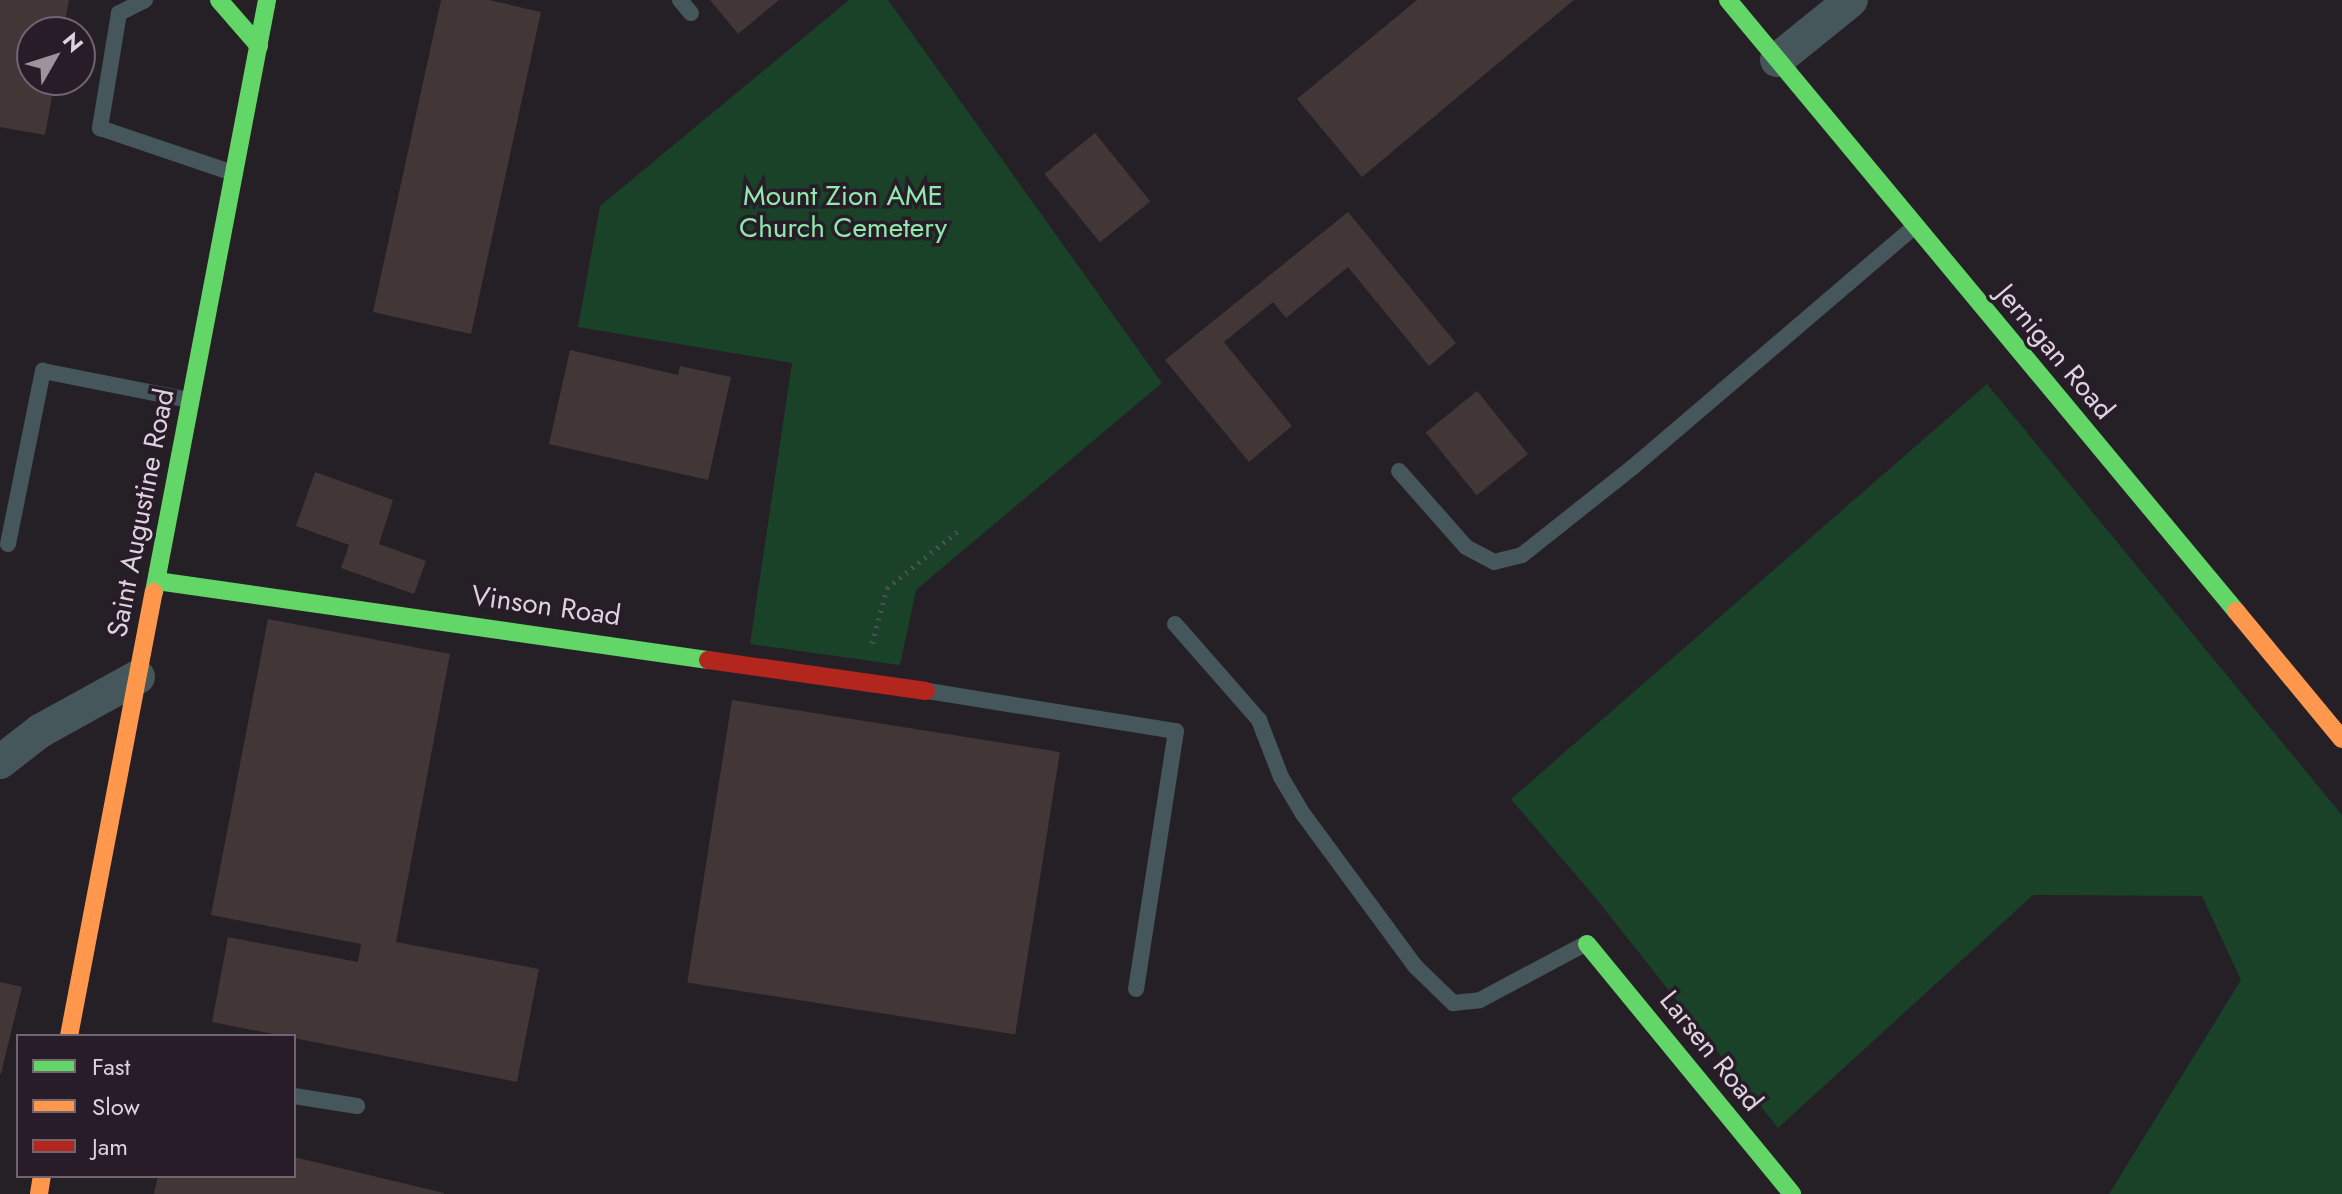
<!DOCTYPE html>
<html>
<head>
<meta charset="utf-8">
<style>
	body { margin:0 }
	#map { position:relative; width:2342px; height:1194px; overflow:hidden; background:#251f26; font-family:Jost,sans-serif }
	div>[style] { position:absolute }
	.green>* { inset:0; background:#194229 }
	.building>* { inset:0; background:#433636; transform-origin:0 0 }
	.path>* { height:5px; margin-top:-2.5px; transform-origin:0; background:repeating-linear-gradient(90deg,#495257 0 2px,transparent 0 8px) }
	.lane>* { height:16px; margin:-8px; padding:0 8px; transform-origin:8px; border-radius:8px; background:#46575c }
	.street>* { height:34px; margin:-17px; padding:0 17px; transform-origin:17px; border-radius:17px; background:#46575c }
	.fast>* { height:18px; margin:-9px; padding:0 9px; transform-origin:9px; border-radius:9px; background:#63d668 }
	.slow>* { height:18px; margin:-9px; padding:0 9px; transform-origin:9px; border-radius:9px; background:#ff974d }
	.jam>* { height:18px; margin:-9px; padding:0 9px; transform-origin:9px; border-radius:9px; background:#b3261e }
	span { translate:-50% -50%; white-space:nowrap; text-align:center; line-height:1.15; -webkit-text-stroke:7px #281c29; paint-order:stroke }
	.park-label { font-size:28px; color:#8ee9aa }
	.street-label { font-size:28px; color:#dcd3dc }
	.legend { position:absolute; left:16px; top:1034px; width:280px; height:144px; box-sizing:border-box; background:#281c29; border:2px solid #706571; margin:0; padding:10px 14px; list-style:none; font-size:24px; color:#dcd3dc }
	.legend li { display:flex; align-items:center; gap:16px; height:40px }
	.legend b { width:40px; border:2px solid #706571 }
	.north { position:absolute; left:16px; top:16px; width:80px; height:80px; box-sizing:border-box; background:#281c29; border:2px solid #706571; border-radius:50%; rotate:51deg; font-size:22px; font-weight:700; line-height:32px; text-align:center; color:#dcd3dc }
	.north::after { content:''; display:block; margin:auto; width:28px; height:36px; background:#9c949c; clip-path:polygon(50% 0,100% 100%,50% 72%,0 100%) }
</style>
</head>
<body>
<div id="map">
	<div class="green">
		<i style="clip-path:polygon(849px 0,888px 0,1162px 383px,916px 590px,900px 665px,750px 644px,792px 363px,578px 327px,600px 206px)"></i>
		<i style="clip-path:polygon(1987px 384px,2342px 815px,2342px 1194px,2109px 1194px,2241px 980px,2202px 896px,2033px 895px,1778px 1128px,1594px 896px,1511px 799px)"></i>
	</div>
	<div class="building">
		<i style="clip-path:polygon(0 0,69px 0,63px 32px,32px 32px,32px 80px,55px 80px,45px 135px,0 127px)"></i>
		<i style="clip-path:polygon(441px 0,489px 0,541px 12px,471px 334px,373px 312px)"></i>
		<i style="clip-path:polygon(710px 0,779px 0,738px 34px)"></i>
		<i style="clip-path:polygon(1417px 0,1574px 0,1362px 177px,1297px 99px)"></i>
		<i style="left:1095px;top:133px;width:88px;height:65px;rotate:51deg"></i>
		<i style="clip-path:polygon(1348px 212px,1456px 343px,1429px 366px,1348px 267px,1286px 318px,1273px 302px,1224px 342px,1292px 426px,1249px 462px,1165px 360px)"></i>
		<i style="clip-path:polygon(570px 350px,678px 375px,680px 366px,731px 377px,708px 480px,549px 444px)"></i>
		<i style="left:1477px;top:391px;width:81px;height:66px;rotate:51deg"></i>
		<i style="clip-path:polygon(315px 472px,393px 500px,379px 544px,426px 561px,414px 594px,341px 568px,349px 545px,296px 526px)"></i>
		<i style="clip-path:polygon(268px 619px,450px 654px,396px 942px,539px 969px,517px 1082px,212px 1022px,228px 937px,358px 962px,361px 944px,211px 915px)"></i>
		<i style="left:732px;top:700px;width:332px;height:286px;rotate:9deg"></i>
		<i style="clip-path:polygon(0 982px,22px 987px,1px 1074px,0 1074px)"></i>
		<i style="clip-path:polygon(294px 1157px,444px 1193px,444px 1194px,154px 1194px,158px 1176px,294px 1176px)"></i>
	</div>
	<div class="path">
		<i style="left:872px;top:643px;width:57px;rotate:-74.7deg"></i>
		<i style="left:887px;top:588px;width:90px;rotate:-38.7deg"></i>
	</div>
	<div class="lane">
		<i style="left:145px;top:0;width:29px;rotate:153deg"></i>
		<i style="left:119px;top:13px;width:117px;rotate:99.4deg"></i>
		<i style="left:100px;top:128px;width:140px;rotate:18.7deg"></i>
		<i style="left:680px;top:0;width:17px;rotate:50deg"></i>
		<i style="left:1399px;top:471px;width:101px;rotate:48.6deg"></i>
		<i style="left:1466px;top:547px;width:32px;rotate:28deg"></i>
		<i style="left:1494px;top:562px;width:29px;rotate:-14deg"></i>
		<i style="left:1522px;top:555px;width:142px;rotate:-38.4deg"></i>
		<i style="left:1633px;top:467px;width:368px;rotate:-40.5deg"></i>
		<i style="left:8px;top:544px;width:177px;rotate:-78.6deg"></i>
		<i style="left:43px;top:371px;width:150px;rotate:11.2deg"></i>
		<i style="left:1175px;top:624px;width:128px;rotate:48.8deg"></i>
		<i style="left:1259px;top:720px;width:61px;rotate:68.9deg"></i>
		<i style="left:1281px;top:777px;width:43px;rotate:59.3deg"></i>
		<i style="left:1303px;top:814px;width:190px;rotate:53.6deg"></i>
		<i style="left:1416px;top:967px;width:52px;rotate:44.2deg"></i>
		<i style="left:1453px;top:1003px;width:27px;rotate:-6deg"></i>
		<i style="left:1480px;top:1000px;width:119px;rotate:-28.1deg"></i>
		<i style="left:928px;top:691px;width:251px;rotate:9.2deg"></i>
		<i style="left:1176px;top:731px;width:261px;rotate:98.8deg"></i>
		<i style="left:294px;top:1096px;width:64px;rotate:9deg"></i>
	</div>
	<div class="street">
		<i style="left:1777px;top:60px;width:95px;rotate:-39deg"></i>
		<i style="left:0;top:762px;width:51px;rotate:-37.8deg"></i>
		<i style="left:40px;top:731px;width:112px;rotate:-28.9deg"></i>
	</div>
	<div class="fast">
		<i style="left:219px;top:0;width:61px;rotate:49deg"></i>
		<i style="left:1728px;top:0;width:795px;rotate:50.26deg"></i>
		<i style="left:157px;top:581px;width:557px;rotate:8.16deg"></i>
		<i style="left:154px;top:592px;width:603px;rotate:-79.19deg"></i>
		<i style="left:1587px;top:944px;width:323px;rotate:50.6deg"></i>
	</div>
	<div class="slow">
		<i style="left:2236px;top:611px;width:166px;rotate:50.4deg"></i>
		<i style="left:69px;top:1036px;width:452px;rotate:-79.2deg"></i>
		<i style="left:39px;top:1194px;width:18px;rotate:-81deg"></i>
	</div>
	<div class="jam">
		<i style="left:708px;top:660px;width:220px;rotate:8.1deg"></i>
	</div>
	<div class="park-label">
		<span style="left:843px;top:212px">Mount Zion AME<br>Church Cemetery</span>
	</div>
	<div class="street-label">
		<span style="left:2055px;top:352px;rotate:50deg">Jernigan Road</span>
		<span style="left:141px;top:513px;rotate:-79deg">Saint Augustine Road</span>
		<span style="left:546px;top:606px;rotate:8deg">Vinson Road</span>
		<span style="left:1711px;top:1051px;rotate:51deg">Larsen Road</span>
	</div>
	<ul class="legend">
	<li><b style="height:10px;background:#63d668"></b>Fast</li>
	<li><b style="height:10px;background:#ff974d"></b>Slow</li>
	<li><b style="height:10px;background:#b3261e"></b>Jam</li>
	</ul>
	<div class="north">N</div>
</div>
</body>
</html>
